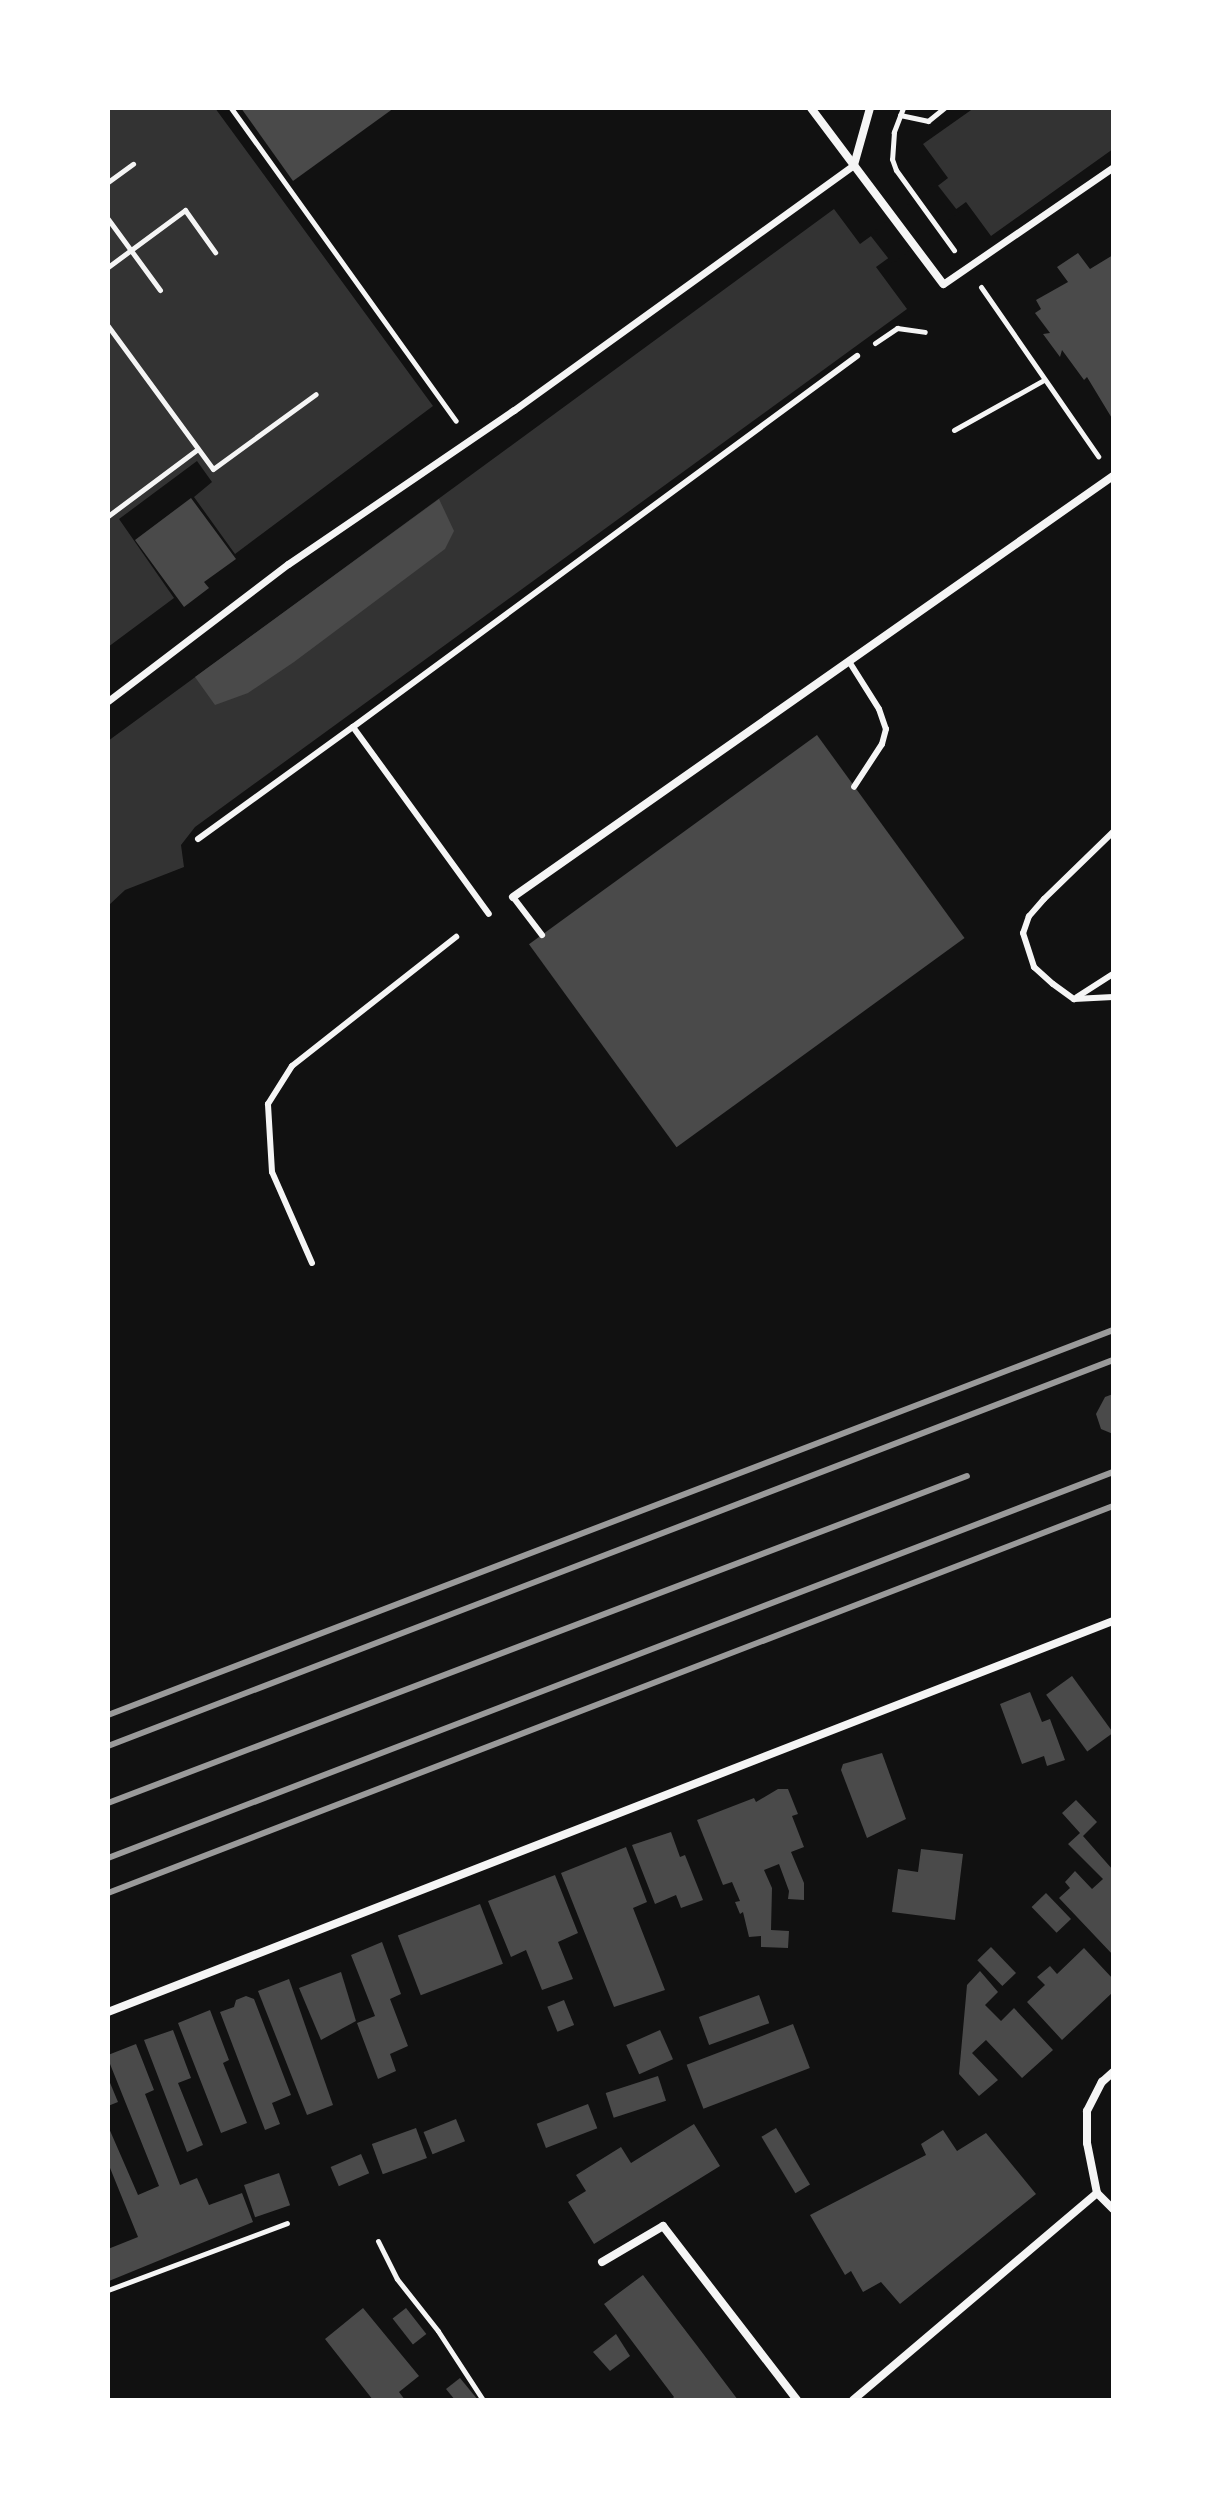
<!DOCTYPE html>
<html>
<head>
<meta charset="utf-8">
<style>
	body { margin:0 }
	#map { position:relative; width:1221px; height:2508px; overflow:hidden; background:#111; font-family:Ubuntu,sans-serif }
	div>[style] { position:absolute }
	.water>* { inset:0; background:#333 }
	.pier>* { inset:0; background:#111; transform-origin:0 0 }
	.building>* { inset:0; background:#4a4a4a; transform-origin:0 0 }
	.path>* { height:5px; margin:-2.5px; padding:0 2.5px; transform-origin:2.5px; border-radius:2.5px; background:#f5f5f5 }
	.service>* { height:6px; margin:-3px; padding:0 3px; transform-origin:3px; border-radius:3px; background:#f5f5f5 }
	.pedestrian>* { height:7px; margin:-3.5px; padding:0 3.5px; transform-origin:3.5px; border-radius:3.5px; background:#f5f5f5 }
	.minor>* { height:8px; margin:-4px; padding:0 4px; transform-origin:4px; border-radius:4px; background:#f5f5f5 }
	.rail>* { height:6px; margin:-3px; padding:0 3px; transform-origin:3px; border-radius:3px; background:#9a9a9a }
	span { translate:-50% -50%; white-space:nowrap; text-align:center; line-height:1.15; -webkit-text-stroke:7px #fff; paint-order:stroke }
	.frame { position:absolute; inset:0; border:110px solid #fff; pointer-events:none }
</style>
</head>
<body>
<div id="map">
	<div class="water">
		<i style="clip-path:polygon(108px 108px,215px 108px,433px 406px,235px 554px,194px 497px,212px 482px,197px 461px,119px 519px,174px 598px,108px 647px)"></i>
		<i style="clip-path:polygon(974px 108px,1113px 108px,1113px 149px,991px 236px,966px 202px,876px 267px,907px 309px,195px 827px,181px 845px,184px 867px,125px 890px,108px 906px,108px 741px,834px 209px,860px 244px,896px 218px,948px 178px,923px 144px)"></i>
	</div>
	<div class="pier">
		<i style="left:936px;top:183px;width:37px;height:84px;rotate:52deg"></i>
	</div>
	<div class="building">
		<i style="clip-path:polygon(241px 108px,394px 108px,293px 181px)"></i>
		<i style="clip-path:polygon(1078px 253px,1090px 269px,1113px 255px,1113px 420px,1087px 377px,1084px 380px,1062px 350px,1060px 357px,1043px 334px,1050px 333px,1035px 313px,1041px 309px,1036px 300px,1068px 282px,1057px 267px)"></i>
		<i style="clip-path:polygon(191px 498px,236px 559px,204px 582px,209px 588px,184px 607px,135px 540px)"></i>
		<i style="clip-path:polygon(439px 499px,454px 531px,445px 549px,294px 662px,248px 693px,215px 705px,195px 677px)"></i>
		<i style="left:817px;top:735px;width:251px;height:356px;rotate:54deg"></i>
		<i style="clip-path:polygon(1113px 1394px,1113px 1434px,1101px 1429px,1096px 1414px,1105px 1397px)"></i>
		<i style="left:1072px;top:1676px;width:70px;height:32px;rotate:54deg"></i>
		<i style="clip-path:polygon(1030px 1692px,1042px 1722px,1050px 1719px,1065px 1760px,1047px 1766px,1044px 1756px,1022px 1764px,1000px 1704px)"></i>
		<i style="clip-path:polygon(882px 1753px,906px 1819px,867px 1838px,841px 1770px,843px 1764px)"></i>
		<i style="clip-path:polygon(778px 1789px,788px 1789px,798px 1814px,792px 1816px,804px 1847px,791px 1852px,804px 1883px,804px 1900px,788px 1899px,789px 1891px,779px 1864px,764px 1870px,772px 1888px,771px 1930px,789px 1931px,788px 1948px,761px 1947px,761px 1936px,749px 1937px,743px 1912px,740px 1914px,735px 1902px,740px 1901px,732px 1882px,723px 1885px,697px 1820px,754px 1798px,756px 1802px)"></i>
		<i style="clip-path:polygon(1076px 1800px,1097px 1822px,1083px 1836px,1113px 1870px,1113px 1955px,1059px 1898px,1070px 1888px,1065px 1882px,1075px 1871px,1092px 1889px,1103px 1879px,1068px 1844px,1080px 1833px,1062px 1813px)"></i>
		<i style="clip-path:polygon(671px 1832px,680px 1857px,685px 1855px,703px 1900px,681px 1908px,676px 1895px,655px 1904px,632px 1845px)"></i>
		<i style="clip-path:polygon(626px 1847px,647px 1902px,633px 1908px,665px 1990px,614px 2007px,561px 1873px)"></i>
		<i style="clip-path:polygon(921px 1849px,963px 1854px,955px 1920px,892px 1912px,898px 1869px,918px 1872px)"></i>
		<i style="clip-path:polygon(555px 1875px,578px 1933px,558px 1942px,573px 1979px,542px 1990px,526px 1950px,511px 1957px,488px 1901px)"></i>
		<i style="left:1046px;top:1893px;width:36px;height:20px;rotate:46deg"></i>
		<i style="left:480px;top:1904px;width:64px;height:88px;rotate:69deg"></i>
		<i style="clip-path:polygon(382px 1942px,401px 1994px,390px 1999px,408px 2046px,390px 2054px,396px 2071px,378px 2079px,357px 2023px,375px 2016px,351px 1955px)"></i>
		<i style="left:991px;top:1947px;width:36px;height:19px;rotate:46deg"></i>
		<i style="clip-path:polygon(1084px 1948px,1113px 1979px,1113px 1992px,1062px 2040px,1027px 2002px,1045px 1985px,1037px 1977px,1050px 1966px,1057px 1974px)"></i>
		<i style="clip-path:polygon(980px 1971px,998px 1992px,985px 2005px,1001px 2021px,1014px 2008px,1053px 2050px,1022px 2078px,986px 2040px,972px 2053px,998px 2080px,979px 2096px,959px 2074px,967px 1985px)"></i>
		<i style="clip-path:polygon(341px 1972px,356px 2021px,321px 2040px,299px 1988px)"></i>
		<i style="clip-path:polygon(289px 1979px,333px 2105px,307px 2115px,258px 1991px)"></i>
		<i style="left:759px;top:1995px;width:30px;height:64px;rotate:70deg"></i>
		<i style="clip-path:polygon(246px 1996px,254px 1999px,291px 2095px,272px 2103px,280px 2124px,265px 2130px,220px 2012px,234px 2007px,236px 2000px)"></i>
		<i style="left:564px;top:2000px;width:27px;height:18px;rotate:68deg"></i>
		<i style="clip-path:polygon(210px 2010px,229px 2060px,223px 2063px,247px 2123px,221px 2133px,178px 2023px)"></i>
		<i style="left:793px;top:2024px;width:47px;height:114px;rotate:69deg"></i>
		<i style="clip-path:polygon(173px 2030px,191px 2078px,178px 2083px,203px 2145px,187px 2152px,144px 2040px)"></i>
		<i style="left:660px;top:2030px;width:32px;height:37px;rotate:66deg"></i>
		<i style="clip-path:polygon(136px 2044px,154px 2090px,145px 2094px,180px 2185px,197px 2178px,209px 2205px,242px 2193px,253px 2222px,109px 2281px,108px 2249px,138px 2237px,108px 2163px,108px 2126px,138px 2195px,159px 2186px,108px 2059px,108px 2055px)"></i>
		<i style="left:658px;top:2076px;width:26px;height:55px;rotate:72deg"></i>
		<i style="clip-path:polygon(108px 2078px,118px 2102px,108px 2106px)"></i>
		<i style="left:588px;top:2104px;width:26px;height:55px;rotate:69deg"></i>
		<i style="left:456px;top:2119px;width:24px;height:35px;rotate:68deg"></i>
		<i style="clip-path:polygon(694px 2124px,720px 2166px,594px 2244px,568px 2202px,586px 2191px,576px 2175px,621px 2147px,631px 2163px)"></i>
		<i style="left:416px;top:2128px;width:32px;height:47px;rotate:70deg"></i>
		<i style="left:776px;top:2128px;width:66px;height:17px;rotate:59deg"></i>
		<i style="clip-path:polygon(943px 2130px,957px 2151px,986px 2133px,1036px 2194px,900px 2304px,881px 2282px,863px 2292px,851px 2271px,845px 2275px,810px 2215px,926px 2155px,921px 2144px)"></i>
		<i style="left:361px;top:2154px;width:21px;height:33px;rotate:67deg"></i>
		<i style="left:279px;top:2173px;width:34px;height:37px;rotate:71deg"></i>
		<i style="clip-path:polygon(643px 2275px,695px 2343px,738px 2400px,671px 2400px,674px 2397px,604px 2304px)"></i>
		<i style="clip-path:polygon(363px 2308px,419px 2376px,399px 2392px,405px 2400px,373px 2400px,325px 2339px)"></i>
		<i style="left:406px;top:2308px;width:33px;height:17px;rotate:52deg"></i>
		<i style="clip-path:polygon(616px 2334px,630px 2356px,610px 2371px,593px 2352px)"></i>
		<i style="clip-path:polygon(460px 2378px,478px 2400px,455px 2400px,446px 2389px)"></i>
	</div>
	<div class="path">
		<i style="left:231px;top:108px;width:385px;rotate:54.3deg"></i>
		<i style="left:903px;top:108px;width:26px;rotate:111deg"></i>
		<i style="left:894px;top:132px;width:27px;rotate:94deg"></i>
		<i style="left:892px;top:159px;width:12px;rotate:70deg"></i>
		<i style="left:896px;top:170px;width:99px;rotate:54.1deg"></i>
		<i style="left:900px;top:115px;width:29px;rotate:12deg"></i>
		<i style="left:928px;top:121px;width:21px;rotate:-39deg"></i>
		<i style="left:108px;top:182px;width:31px;rotate:-36deg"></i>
		<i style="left:108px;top:219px;width:88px;rotate:53.8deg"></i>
		<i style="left:108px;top:267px;width:96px;rotate:-36.5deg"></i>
		<i style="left:185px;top:210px;width:52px;rotate:54.5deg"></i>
		<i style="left:981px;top:287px;width:206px;rotate:55.3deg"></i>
		<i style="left:108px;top:326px;width:177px;rotate:53.7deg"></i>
		<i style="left:213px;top:469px;width:127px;rotate:-36.1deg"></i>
		<i style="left:875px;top:343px;width:27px;rotate:-34deg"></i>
		<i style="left:897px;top:328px;width:28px;rotate:8deg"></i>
		<i style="left:954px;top:430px;width:103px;rotate:-29.1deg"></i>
		<i style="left:108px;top:516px;width:112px;rotate:-36.7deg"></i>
		<i style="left:378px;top:2241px;width:42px;rotate:63.4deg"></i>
		<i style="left:397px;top:2279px;width:66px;rotate:51.7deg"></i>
		<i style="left:438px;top:2331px;width:82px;rotate:56.9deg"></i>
		<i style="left:108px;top:2290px;width:191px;rotate:-20.5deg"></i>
	</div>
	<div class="service">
		<i style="left:850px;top:663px;width:54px;rotate:57.8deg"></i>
		<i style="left:879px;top:709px;width:21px;rotate:71deg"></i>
		<i style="left:886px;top:729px;width:16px;rotate:105deg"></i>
		<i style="left:882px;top:744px;width:51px;rotate:123.1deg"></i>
		<i style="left:353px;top:727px;width:626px;rotate:-36.36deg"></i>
		<i style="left:1113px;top:832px;width:96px;rotate:135.8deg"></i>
		<i style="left:1044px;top:899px;width:23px;rotate:131deg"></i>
		<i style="left:1029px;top:916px;width:18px;rotate:109deg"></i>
		<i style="left:1023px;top:933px;width:36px;rotate:72deg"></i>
		<i style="left:1034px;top:967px;width:25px;rotate:42deg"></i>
		<i style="left:1053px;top:984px;width:26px;rotate:36deg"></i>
		<i style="left:1074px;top:999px;width:39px;rotate:-3deg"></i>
		<i style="left:198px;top:839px;width:191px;rotate:-35.9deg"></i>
		<i style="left:353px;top:727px;width:231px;rotate:54deg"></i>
		<i style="left:513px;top:897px;width:48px;rotate:52.7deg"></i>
		<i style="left:1077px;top:997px;width:43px;rotate:-32.6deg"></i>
		<i style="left:312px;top:1263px;width:99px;rotate:-113.7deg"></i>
		<i style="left:272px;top:1172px;width:68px;rotate:-93.4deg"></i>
		<i style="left:268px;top:1104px;width:45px;rotate:-57.7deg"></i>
		<i style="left:292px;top:1066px;width:209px;rotate:-38.2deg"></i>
	</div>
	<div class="pedestrian">
		<i style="left:943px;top:284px;width:206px;rotate:-34.5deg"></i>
		<i style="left:108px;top:701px;width:226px;rotate:-37.3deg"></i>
		<i style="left:288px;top:564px;width:273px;rotate:-34.3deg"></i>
		<i style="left:514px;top:410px;width:419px;rotate:-35.8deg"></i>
	</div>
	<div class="minor">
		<i style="left:811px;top:108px;width:220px;rotate:53.1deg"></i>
		<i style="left:854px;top:165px;width:59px;rotate:-74.3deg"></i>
		<i style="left:513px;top:897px;width:733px;rotate:-35.06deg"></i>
		<i style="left:108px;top:2012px;width:1078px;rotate:-21.26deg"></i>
		<i style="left:1097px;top:2193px;width:51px;rotate:-101.3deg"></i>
		<i style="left:1087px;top:2143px;width:32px;rotate:-90deg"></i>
		<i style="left:1087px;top:2111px;width:33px;rotate:-63deg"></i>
		<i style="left:1102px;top:2082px;width:15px;rotate:-42deg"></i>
		<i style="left:1097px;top:2193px;width:23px;rotate:45deg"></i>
		<i style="left:602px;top:2262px;width:71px;rotate:-30.5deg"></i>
		<i style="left:663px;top:2226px;width:220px;rotate:52.4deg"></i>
		<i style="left:853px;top:2400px;width:320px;rotate:-40.3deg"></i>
	</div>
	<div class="rail">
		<i style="left:108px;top:1715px;width:1076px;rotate:-20.96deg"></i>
		<i style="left:108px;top:1746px;width:1077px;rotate:-21.01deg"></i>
		<i style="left:108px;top:1803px;width:919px;rotate:-20.84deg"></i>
		<i style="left:108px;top:1858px;width:1077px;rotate:-21.01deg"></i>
		<i style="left:108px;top:1893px;width:1077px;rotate:-21.06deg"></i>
	</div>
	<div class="frame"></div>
</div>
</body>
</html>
